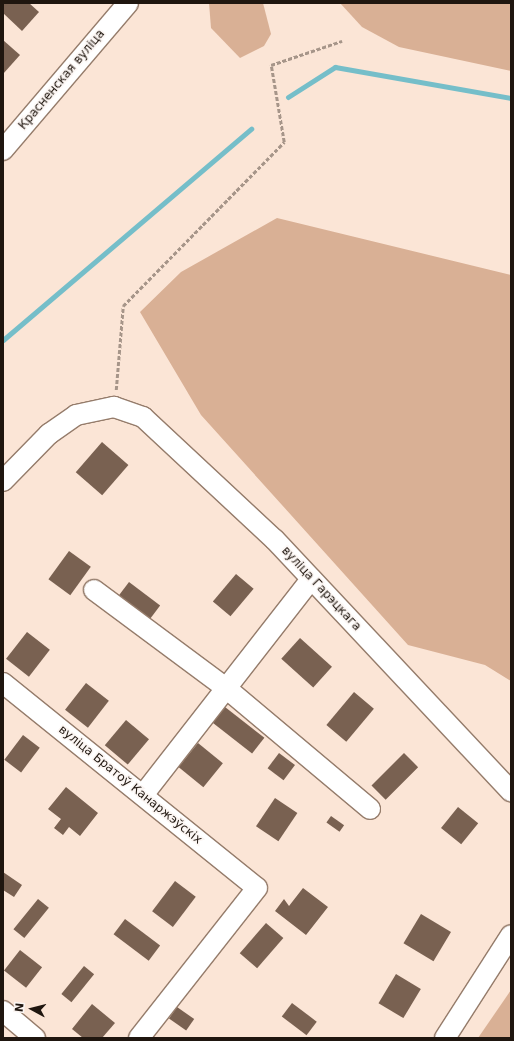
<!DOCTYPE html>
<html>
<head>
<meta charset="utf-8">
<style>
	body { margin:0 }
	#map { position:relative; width:514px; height:1041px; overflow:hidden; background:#fbe5d6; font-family:"DejaVu Sans",sans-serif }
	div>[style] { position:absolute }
	.green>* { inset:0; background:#d9b095 }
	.stream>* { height:5px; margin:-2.5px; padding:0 2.5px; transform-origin:2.5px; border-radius:2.5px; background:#75bec9 }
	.building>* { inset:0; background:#796151; transform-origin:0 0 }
	.path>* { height:2.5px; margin-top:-1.25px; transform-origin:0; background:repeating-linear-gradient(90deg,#a69589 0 4px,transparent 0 6px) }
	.roads { filter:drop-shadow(1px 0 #957c6b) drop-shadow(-1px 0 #957c6b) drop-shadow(0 1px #957c6b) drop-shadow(0 -1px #957c6b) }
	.minor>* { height:20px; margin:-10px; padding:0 10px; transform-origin:10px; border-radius:10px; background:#fff }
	span { translate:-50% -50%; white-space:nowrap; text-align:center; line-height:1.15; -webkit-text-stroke:3px #fbf5f2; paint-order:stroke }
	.street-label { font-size:12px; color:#1f160f }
	.frame { position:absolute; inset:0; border:4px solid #1f160f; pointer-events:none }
	.north { position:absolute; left:12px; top:989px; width:40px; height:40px; -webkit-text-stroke:3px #fbf5f2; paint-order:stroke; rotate:277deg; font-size:11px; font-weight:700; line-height:16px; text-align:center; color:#1f160f }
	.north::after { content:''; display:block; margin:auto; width:14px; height:18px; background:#1f160f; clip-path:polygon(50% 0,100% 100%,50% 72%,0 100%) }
</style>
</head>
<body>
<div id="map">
	<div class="green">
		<i style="clip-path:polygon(209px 3px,263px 3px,271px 34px,264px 46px,240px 58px,211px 28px)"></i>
		<i style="clip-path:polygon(340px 3px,511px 3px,511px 71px,399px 47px,362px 27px)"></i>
		<i style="clip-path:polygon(277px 218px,511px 275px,511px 681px,485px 665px,408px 645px,201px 415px,140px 312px,181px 272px)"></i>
		<i style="clip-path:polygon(511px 990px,511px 1038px,478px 1038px)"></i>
	</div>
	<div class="stream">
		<i style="left:288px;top:97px;width:56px;rotate:-32.6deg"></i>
		<i style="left:335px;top:67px;width:179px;rotate:10deg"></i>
		<i style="left:3px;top:340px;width:326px;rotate:-40.4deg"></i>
	</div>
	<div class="building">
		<i style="clip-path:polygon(3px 3px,29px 3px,39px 12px,22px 31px,3px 13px)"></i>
		<i style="clip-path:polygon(3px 40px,20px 55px,3px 74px)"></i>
		<i style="left:102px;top:442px;width:35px;height:40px;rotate:41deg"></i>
		<i style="left:69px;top:551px;width:27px;height:35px;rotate:36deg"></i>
		<i style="left:236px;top:574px;width:23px;height:36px;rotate:40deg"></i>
		<i style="left:129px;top:582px;width:39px;height:21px;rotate:37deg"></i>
		<i style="left:27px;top:632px;width:29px;height:34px;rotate:38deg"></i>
		<i style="left:300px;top:638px;width:43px;height:28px;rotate:42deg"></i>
		<i style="left:86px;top:683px;width:29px;height:34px;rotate:38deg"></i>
		<i style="left:354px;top:692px;width:26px;height:43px;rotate:40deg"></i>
		<i style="left:225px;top:707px;width:50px;height:20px;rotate:38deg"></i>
		<i style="left:126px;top:720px;width:30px;height:33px;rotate:40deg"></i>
		<i style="left:23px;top:735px;width:21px;height:31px;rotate:37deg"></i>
		<i style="left:198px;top:743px;width:32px;height:31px;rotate:39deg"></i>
		<i style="left:279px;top:753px;width:20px;height:19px;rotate:37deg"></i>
		<i style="left:404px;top:753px;width:20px;height:46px;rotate:45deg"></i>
		<i style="clip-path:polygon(66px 787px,98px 813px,80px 836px,69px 827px,63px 835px,54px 828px,61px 819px,48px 809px)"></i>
		<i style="left:275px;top:798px;width:27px;height:34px;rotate:34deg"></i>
		<i style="left:458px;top:807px;width:26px;height:27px;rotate:39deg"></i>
		<i style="left:331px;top:816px;width:16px;height:8px;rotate:35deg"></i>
		<i style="clip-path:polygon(3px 872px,22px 885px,14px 897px,3px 890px)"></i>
		<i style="left:175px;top:881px;width:26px;height:38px;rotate:37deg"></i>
		<i style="clip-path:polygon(303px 888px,328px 907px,306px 935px,275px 911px,284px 899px,289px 906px)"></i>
		<i style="left:38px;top:899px;width:14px;height:39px;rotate:39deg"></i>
		<i style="left:421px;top:914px;width:35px;height:34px;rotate:31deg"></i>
		<i style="left:125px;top:919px;width:44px;height:19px;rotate:37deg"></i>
		<i style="left:266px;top:923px;width:23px;height:40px;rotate:41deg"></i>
		<i style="left:20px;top:950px;width:28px;height:26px;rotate:38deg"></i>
		<i style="left:84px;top:966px;width:13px;height:36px;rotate:39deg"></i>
		<i style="left:396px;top:974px;width:29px;height:34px;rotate:31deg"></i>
		<i style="left:292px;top:1003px;width:31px;height:17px;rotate:37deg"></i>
		<i style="clip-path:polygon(92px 1004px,115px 1023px,102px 1038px,83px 1038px,72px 1029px)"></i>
		<i style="left:177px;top:1007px;width:21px;height:14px;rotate:35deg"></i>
	</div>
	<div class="path">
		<i style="left:116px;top:390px;width:84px;rotate:-85.2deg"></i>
		<i style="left:123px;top:306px;width:230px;rotate:-45.5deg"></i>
		<i style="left:284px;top:142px;width:78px;rotate:-99.6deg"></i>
		<i style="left:271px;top:65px;width:75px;rotate:-18.7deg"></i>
	</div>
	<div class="roads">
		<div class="minor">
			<i style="left:3px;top:150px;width:193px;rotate:-49.6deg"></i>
			<i style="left:3px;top:481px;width:66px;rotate:-45.6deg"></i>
			<i style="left:49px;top:434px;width:33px;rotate:-35deg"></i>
			<i style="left:76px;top:415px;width:39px;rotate:-12deg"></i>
			<i style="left:114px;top:407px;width:31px;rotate:19deg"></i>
			<i style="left:143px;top:417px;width:180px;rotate:43deg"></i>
			<i style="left:275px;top:540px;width:345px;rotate:46.8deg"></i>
			<i style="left:94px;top:590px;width:164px;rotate:36.6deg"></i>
			<i style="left:226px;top:688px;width:188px;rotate:40deg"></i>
			<i style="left:3px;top:683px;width:326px;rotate:38.9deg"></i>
			<i style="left:257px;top:888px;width:191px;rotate:128.2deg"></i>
			<i style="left:143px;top:795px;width:274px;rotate:-52.1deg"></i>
			<i style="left:3px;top:1011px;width:42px;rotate:40.2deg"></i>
			<i style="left:445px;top:1038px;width:122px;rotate:-57.3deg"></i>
		</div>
	</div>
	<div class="street-label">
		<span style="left:62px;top:80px;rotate:-50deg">Красненская вуліца</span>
		<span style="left:321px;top:589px;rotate:47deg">вуліца Гарэцкага</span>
		<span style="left:130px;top:785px;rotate:39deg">вуліца Братоў Канаржэўскіх</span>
	</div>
	<div class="frame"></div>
	<div class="north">N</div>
</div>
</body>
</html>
